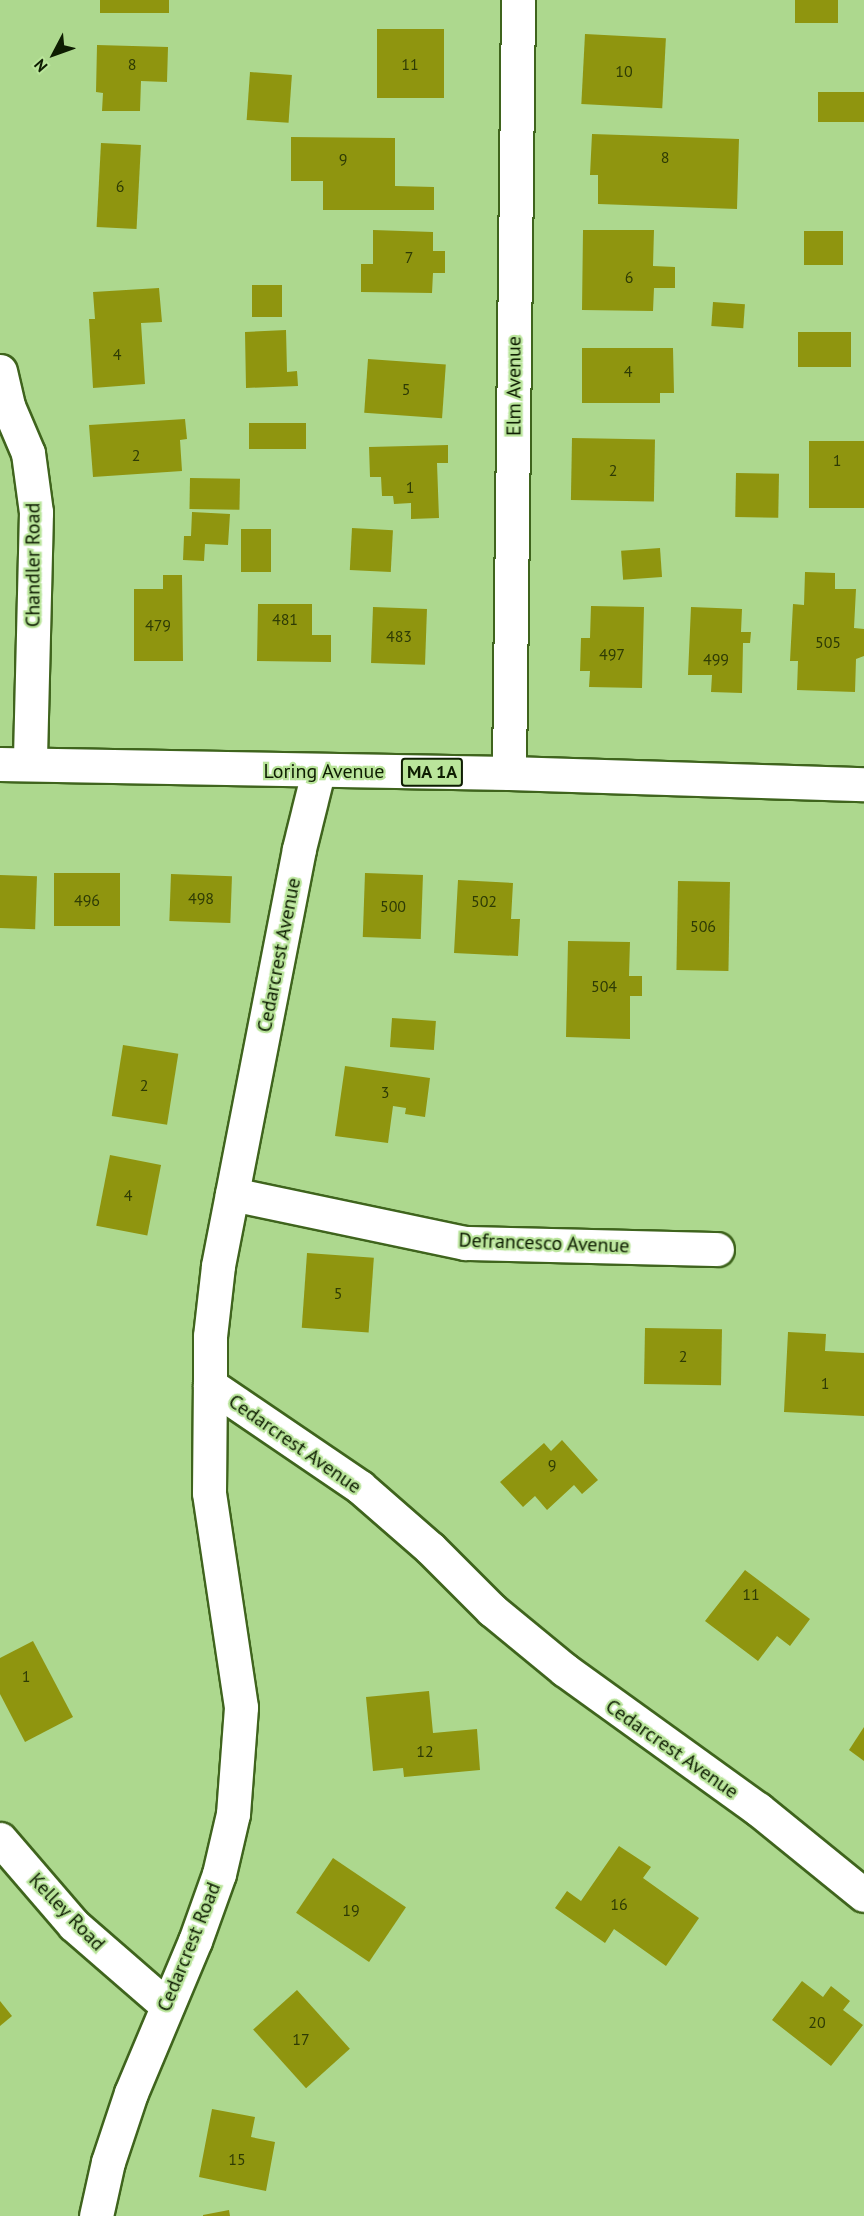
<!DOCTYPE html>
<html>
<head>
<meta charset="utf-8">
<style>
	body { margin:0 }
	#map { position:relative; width:864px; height:2216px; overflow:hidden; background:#add88e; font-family:"PT Sans",sans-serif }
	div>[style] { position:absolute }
	.building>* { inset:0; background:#8f950f; transform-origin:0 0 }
	.roads { filter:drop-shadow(2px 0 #3f641d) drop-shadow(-2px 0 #3f641d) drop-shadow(0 2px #3f641d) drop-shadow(0 -2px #3f641d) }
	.street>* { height:33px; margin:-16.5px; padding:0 16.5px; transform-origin:16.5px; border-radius:16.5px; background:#fff }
	.highway>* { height:33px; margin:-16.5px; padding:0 16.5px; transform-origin:16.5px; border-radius:16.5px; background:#fff }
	span { translate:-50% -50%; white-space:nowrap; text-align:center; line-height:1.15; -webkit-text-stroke:4.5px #bae59b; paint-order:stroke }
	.number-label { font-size:16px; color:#2e3b05 }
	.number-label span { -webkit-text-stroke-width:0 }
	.shield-label span { padding:2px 4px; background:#bae59b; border:2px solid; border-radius:4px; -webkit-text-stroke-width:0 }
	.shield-label { font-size:18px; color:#0e1d02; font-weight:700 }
	.street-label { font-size:20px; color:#0e1d02 }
	.north { position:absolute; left:24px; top:24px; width:60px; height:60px; -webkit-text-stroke:4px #bae59b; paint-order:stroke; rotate:229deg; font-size:16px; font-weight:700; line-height:24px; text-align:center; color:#0e1d02 }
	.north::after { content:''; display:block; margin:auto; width:21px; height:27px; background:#0e1d02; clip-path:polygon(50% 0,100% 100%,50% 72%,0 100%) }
</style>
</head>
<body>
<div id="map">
	<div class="building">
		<i style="left:100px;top:0;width:69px;height:13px"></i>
		<i style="left:795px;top:0;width:43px;height:23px"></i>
		<i style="left:377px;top:29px;width:67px;height:69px"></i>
		<i style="left:585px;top:34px;width:81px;height:70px;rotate:3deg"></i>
		<i style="clip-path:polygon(97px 45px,168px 47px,167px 82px,141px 81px,140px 111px,102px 111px,103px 93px,96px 92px)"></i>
		<i style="left:250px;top:72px;width:42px;height:48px;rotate:4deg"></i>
		<i style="left:864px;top:92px;width:30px;height:46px;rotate:90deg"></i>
		<i style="clip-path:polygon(592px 134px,739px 139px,737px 209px,598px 204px,598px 175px,590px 175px)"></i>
		<i style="clip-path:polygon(291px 137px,395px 138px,395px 186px,434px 187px,434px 210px,323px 210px,323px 181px,291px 181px)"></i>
		<i style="left:101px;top:143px;width:40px;height:84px;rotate:3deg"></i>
		<i style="clip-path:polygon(373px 230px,433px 232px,433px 251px,445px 251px,445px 273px,433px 273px,432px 293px,361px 292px,361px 264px,373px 264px)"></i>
		<i style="clip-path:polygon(583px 230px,654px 230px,653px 266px,675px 267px,675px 288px,654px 288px,653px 311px,582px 310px)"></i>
		<i style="left:804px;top:231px;width:39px;height:34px"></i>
		<i style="left:252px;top:285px;width:30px;height:32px"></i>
		<i style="clip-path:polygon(159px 288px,162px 322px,141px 323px,145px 384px,93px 388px,89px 319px,95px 319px,93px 292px)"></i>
		<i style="left:713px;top:302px;width:32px;height:24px;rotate:4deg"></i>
		<i style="clip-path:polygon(286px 330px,287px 372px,297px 371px,298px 386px,246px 388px,245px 332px)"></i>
		<i style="left:798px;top:332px;width:53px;height:35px"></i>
		<i style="clip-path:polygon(582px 348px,673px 348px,674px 393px,660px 393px,660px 403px,582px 403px)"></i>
		<i style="left:368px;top:359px;width:78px;height:54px;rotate:4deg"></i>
		<i style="clip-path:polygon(185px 419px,187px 439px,180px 440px,182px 471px,93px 477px,89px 425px)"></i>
		<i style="left:306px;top:423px;width:26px;height:57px;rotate:90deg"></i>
		<i style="left:572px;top:438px;width:83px;height:62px;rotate:1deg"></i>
		<i style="left:809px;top:441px;width:55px;height:67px"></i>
		<i style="clip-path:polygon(448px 445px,448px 463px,437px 463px,439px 518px,411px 519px,411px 503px,394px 504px,393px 496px,382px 496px,381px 477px,370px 477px,369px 447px)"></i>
		<i style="left:736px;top:473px;width:43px;height:44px;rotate:1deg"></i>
		<i style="left:190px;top:478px;width:50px;height:31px;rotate:1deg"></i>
		<i style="clip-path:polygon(192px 512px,230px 514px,228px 545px,205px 544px,204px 561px,183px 560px,184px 536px,191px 536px)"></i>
		<i style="left:352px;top:528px;width:41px;height:42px;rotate:3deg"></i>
		<i style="left:241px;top:529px;width:30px;height:43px"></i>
		<i style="left:660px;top:548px;width:29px;height:39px;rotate:86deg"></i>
		<i style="clip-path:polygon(805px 572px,835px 573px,835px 589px,856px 589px,854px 628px,864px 629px,864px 656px,856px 659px,855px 692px,797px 690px,798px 661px,790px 661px,793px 604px,804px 605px)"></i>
		<i style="clip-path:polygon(163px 575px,182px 575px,183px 661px,134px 661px,134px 589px,163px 589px)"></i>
		<i style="clip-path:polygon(258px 604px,312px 604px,312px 635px,331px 635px,331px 662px,257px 661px)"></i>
		<i style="clip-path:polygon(591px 606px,644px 607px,642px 688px,589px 687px,590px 671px,580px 671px,581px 638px,590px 638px)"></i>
		<i style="left:373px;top:607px;width:54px;height:56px;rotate:2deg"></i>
		<i style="clip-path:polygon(691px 607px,742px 609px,741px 632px,751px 632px,750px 643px,743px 643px,742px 693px,711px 692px,712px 675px,688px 675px)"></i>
		<i style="left:54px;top:873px;width:66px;height:53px"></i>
		<i style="left:365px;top:873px;width:58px;height:64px;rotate:2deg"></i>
		<i style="left:171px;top:874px;width:61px;height:47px;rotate:2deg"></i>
		<i style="left:0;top:875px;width:37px;height:53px;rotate:2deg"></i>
		<i style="clip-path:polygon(458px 880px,513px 883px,511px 919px,520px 919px,518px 956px,454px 953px)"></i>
		<i style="left:678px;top:881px;width:52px;height:89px;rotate:1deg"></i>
		<i style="clip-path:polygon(568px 941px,630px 942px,629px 976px,642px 976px,642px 996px,630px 996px,630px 1039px,566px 1037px)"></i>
		<i style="left:392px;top:1018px;width:44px;height:29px;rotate:4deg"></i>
		<i style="left:123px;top:1045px;width:56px;height:72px;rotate:9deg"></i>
		<i style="clip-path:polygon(345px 1066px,430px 1078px,425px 1117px,405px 1114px,406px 1108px,393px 1106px,388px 1143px,335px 1136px)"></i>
		<i style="left:110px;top:1155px;width:52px;height:72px;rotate:11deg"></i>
		<i style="left:307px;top:1253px;width:67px;height:75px;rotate:4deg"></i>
		<i style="left:645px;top:1328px;width:77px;height:56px;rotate:1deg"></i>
		<i style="clip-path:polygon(788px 1332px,826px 1334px,825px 1351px,864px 1353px,864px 1416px,784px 1412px)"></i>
		<i style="clip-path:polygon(562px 1440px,598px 1480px,582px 1494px,574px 1485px,547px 1510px,535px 1496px,523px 1507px,500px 1482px,544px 1443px,551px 1451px)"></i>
		<i style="clip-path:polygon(745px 1570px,810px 1619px,790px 1646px,777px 1636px,758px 1661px,705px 1621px)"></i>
		<i style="clip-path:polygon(33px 1641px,73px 1717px,25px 1742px,0 1694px,0 1658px)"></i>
		<i style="clip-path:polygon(429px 1691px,433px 1733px,477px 1729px,480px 1770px,404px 1777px,403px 1768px,373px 1771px,366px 1697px)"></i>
		<i style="clip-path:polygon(864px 1727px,864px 1761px,849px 1750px)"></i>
		<i style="clip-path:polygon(619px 1846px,651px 1867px,643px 1878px,699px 1918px,666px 1966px,614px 1929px,605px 1943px,555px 1908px,567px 1891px,581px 1901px)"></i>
		<i style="left:333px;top:1858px;width:88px;height:66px;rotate:34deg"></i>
		<i style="clip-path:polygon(802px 1981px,823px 1997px,831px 1986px,850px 2001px,843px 2010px,863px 2025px,831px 2066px,772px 2020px)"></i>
		<i style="left:297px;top:1990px;width:79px;height:59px;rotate:48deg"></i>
		<i style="clip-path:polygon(0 2001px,12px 2016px,0 2026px)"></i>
		<i style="clip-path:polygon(212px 2109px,255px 2117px,251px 2137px,275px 2142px,266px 2191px,199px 2177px)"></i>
		<i style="clip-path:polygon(229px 2210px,230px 2216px,203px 2216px,203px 2215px)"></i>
	</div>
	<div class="roads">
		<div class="street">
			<i style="left:0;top:371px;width:36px;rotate:77deg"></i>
			<i style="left:8px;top:406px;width:51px;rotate:66.9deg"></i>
			<i style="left:28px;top:453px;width:60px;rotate:82.3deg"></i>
			<i style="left:36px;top:512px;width:252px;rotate:91.4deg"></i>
			<i style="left:318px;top:772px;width:79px;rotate:103.9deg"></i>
			<i style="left:299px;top:849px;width:425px;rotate:101deg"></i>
			<i style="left:218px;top:1266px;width:70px;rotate:96.5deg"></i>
			<i style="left:210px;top:1336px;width:49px;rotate:90deg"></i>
			<i style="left:210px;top:1385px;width:181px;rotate:34.2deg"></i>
			<i style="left:360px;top:1487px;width:93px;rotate:41.1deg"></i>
			<i style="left:430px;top:1548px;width:88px;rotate:45deg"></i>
			<i style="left:492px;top:1610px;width:94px;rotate:39.4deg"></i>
			<i style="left:565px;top:1670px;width:238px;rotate:35.8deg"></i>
			<i style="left:758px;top:1809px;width:136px;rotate:39.1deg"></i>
			<i style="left:509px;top:773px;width:773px;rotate:-89.33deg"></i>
			<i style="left:232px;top:1194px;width:238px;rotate:11.9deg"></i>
			<i style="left:465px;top:1243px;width:252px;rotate:1.4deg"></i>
			<i style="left:0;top:1839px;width:113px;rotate:49.3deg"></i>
			<i style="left:74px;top:1925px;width:122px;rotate:41deg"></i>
			<i style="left:96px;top:2216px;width:55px;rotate:-77.5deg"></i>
			<i style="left:108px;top:2162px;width:73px;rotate:-71.6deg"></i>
			<i style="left:131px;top:2093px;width:165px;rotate:-67.2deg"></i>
			<i style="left:195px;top:1941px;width:71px;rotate:-70.3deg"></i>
			<i style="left:219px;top:1874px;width:62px;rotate:-76.9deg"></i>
			<i style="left:233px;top:1814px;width:107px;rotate:-85.7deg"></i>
			<i style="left:241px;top:1707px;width:216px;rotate:-98.5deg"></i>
			<i style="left:209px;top:1493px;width:108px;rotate:-89.5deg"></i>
		</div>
		<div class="highway">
			<i style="left:0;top:764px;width:509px;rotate:1.01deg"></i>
			<i style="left:509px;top:773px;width:355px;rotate:1.8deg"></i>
		</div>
	</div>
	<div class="number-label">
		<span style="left:132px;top:64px">8</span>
		<span style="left:410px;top:64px">11</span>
		<span style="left:624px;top:71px">10</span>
		<span style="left:665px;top:157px">8</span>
		<span style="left:343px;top:159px">9</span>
		<span style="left:120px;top:186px">6</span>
		<span style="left:409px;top:257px">7</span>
		<span style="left:629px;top:277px">6</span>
		<span style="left:117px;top:354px">4</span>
		<span style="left:628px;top:371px">4</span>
		<span style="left:406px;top:389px">5</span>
		<span style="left:136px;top:455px">2</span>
		<span style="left:837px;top:460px">1</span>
		<span style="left:613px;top:470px">2</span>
		<span style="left:410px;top:487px">1</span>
		<span style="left:285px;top:619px">481</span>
		<span style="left:158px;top:625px">479</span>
		<span style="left:399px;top:636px">483</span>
		<span style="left:828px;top:642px">505</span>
		<span style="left:612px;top:654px">497</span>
		<span style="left:716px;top:659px">499</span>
		<span style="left:201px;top:898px">498</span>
		<span style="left:87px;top:900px">496</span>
		<span style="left:484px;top:901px">502</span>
		<span style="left:393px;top:906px">500</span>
		<span style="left:703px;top:926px">506</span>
		<span style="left:604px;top:986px">504</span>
		<span style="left:144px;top:1085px">2</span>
		<span style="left:385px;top:1092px">3</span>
		<span style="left:128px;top:1195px">4</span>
		<span style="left:338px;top:1293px">5</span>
		<span style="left:683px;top:1356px">2</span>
		<span style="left:825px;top:1383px">1</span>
		<span style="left:552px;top:1465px">9</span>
		<span style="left:751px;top:1594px">11</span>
		<span style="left:26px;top:1676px">1</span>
		<span style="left:425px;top:1751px">12</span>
		<span style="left:619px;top:1904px">16</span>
		<span style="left:351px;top:1910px">19</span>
		<span style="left:817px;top:2022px">20</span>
		<span style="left:301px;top:2039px">17</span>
		<span style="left:237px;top:2159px">15</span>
	</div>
	<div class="shield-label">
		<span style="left:432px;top:772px">MA 1A</span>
	</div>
	<div class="street-label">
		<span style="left:514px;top:386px;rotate:-90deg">Elm Avenue</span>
		<span style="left:33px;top:565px;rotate:-90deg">Chandler Road</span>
		<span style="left:324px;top:771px">Loring Avenue</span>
		<span style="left:279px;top:955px;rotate:-79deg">Cedarcrest Avenue</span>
		<span style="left:544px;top:1243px;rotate:2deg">Defrancesco Avenue</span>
		<span style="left:295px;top:1444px;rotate:35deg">Cedarcrest Avenue</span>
		<span style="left:672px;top:1749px;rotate:35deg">Cedarcrest Avenue</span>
		<span style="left:67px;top:1912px;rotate:46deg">Kelley Road</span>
		<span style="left:189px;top:1947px;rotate:-68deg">Cedarcrest Road</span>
	</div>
	<div class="north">N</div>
</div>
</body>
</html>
